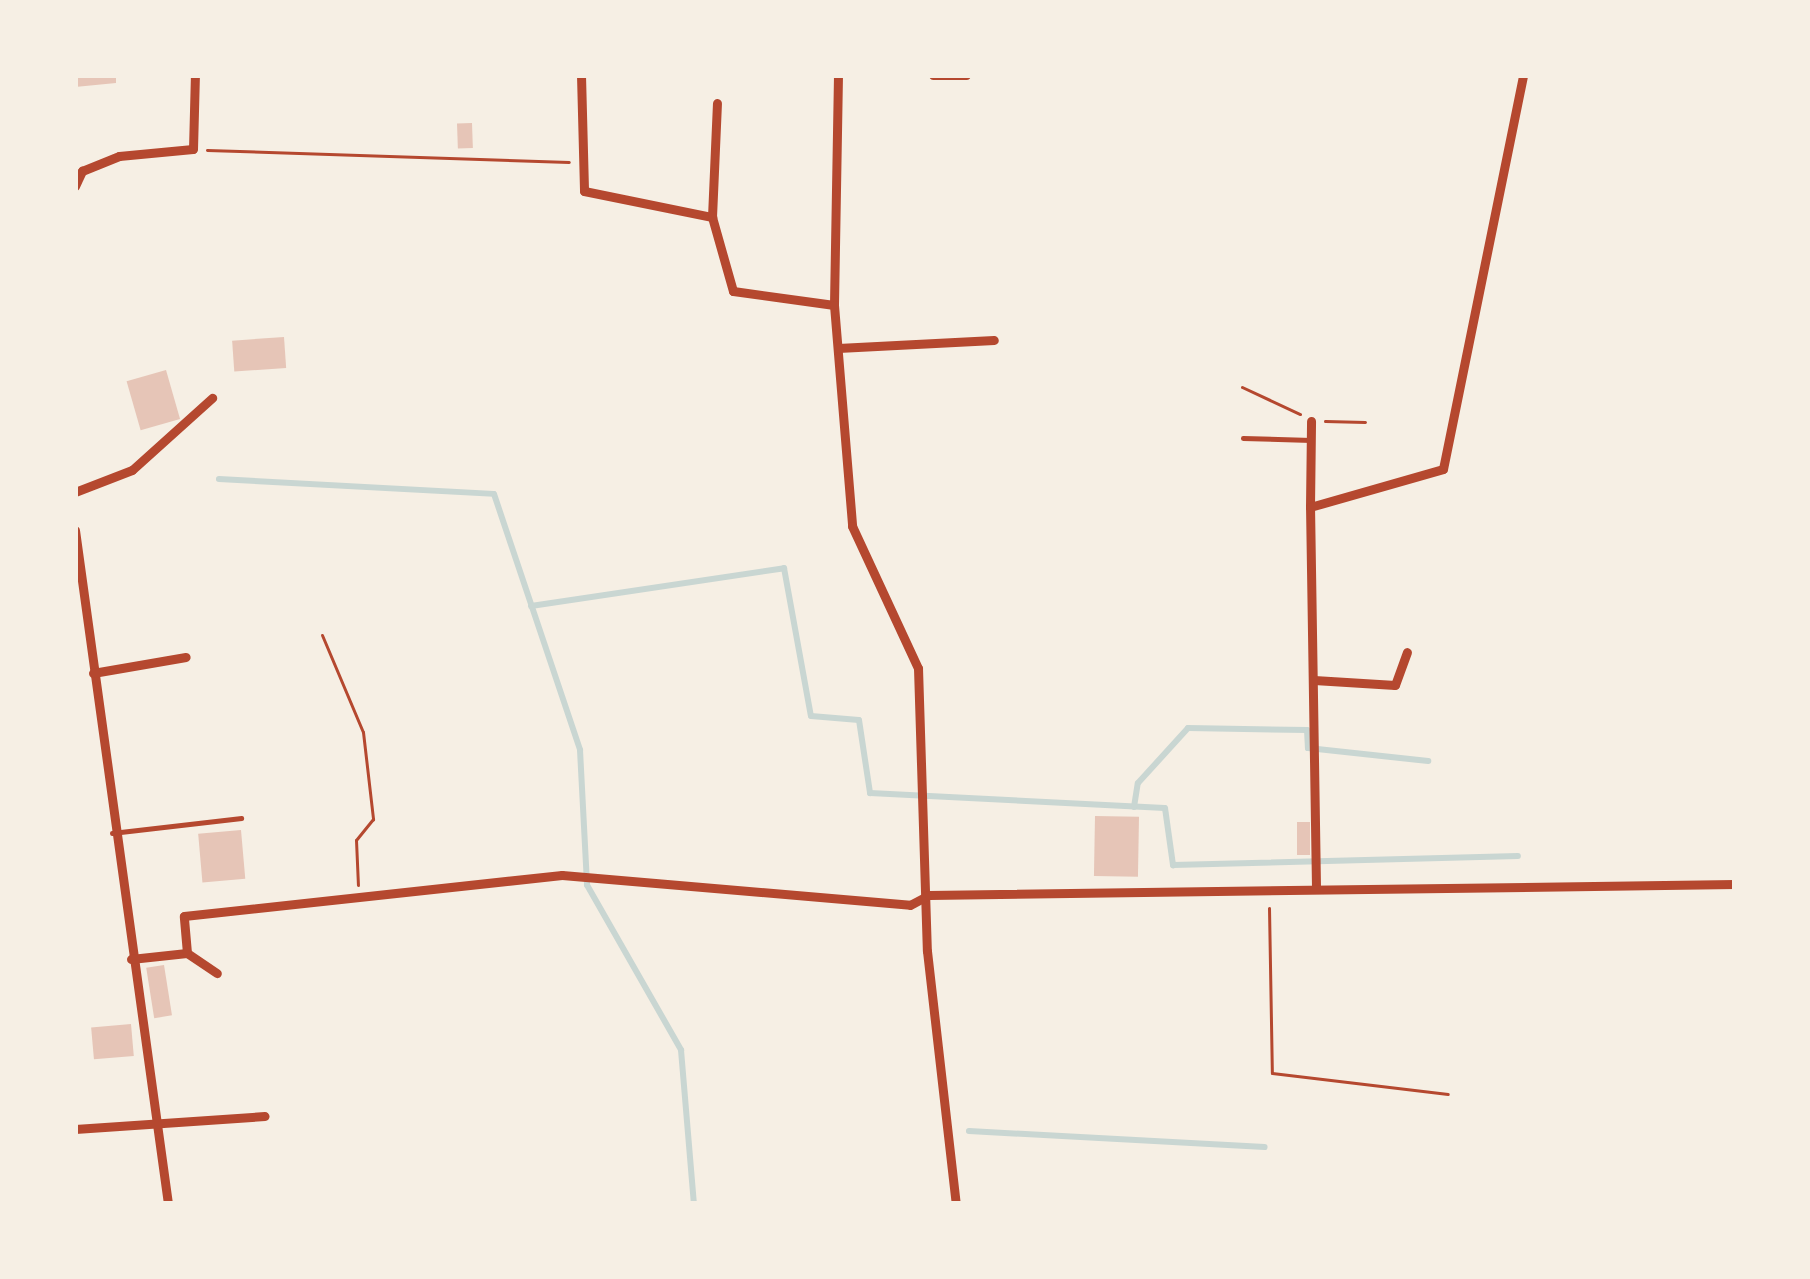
<!DOCTYPE html>
<html>
<head>
<meta charset="utf-8">
<style>
	body { margin:0 }
	#map { position:relative; width:1810px; height:1279px; overflow:hidden; background:#f6efe4; font-family:Roboto,sans-serif }
	div>[style] { position:absolute }
	.stream>* { height:6px; margin:-3px; padding:0 3px; transform-origin:3px; border-radius:3px; background:#c9d6d2 }
	.building>* { inset:0; background:#e6c5b7; transform-origin:0 0 }
	.path>* { height:3px; margin:-1.5px; padding:0 1.5px; transform-origin:1.5px; border-radius:1.5px; background:#b5482f }
	.service>* { height:4.5px; margin:-2.25px; padding:0 2.25px; transform-origin:2.25px; border-radius:2.25px; background:#b5482f }
	.minor>* { height:9px; margin:-4.5px; padding:0 4.5px; transform-origin:4.5px; border-radius:4.5px; background:#b5482f }
	span { translate:-50% -50%; white-space:nowrap; text-align:center; line-height:1.15; -webkit-text-stroke:9px #f6efe4; paint-order:stroke }
	.frame { position:absolute; inset:0; border:78px solid #f6efe4; pointer-events:none }
</style>
</head>
<body>
<div id="map">
	<div class="stream">
		<i style="left:219px;top:479px;width:275px;rotate:3.1deg"></i>
		<i style="left:494px;top:494px;width:270px;rotate:71.4deg"></i>
		<i style="left:580px;top:750px;width:135px;rotate:87deg"></i>
		<i style="left:587px;top:885px;width:190px;rotate:60.3deg"></i>
		<i style="left:681px;top:1050px;width:155px;rotate:85.2deg"></i>
		<i style="left:531px;top:606px;width:256px;rotate:-8.5deg"></i>
		<i style="left:784px;top:568px;width:150px;rotate:79.7deg"></i>
		<i style="left:811px;top:716px;width:48px;rotate:4.8deg"></i>
		<i style="left:859px;top:720px;width:74px;rotate:81.4deg"></i>
		<i style="left:870px;top:793px;width:295px;rotate:2.9deg"></i>
		<i style="left:1165px;top:808px;width:58px;rotate:82deg"></i>
		<i style="left:1173px;top:865px;width:345px;rotate:-1.5deg"></i>
		<i style="left:1134px;top:807px;width:24px;rotate:-81deg"></i>
		<i style="left:1138px;top:783px;width:74px;rotate:-47.7deg"></i>
		<i style="left:1188px;top:728px;width:119px;rotate:1deg"></i>
		<i style="left:1307px;top:730px;width:18px;rotate:87deg"></i>
		<i style="left:1308px;top:748px;width:121px;rotate:6.2deg"></i>
		<i style="left:969px;top:1131px;width:296px;rotate:3.1deg"></i>
	</div>
	<div class="building">
		<i style="clip-path:polygon(75px 75px,116px 75px,116px 83px,75px 87px)"></i>
		<i style="left:472px;top:123px;width:25px;height:15px;rotate:88deg"></i>
		<i style="left:284px;top:337px;width:31px;height:52px;rotate:86deg"></i>
		<i style="left:166px;top:370px;width:51px;height:41px;rotate:74deg"></i>
		<i style="left:1095px;top:816px;width:44px;height:60px;rotate:1deg"></i>
		<i style="left:1297px;top:822px;width:13px;height:33px"></i>
		<i style="left:241px;top:830px;width:49px;height:43px;rotate:85deg"></i>
		<i style="left:164px;top:965px;width:51px;height:18px;rotate:81deg"></i>
		<i style="left:131px;top:1024px;width:32px;height:40px;rotate:85deg"></i>
	</div>
	<div class="path">
		<i style="left:207px;top:150px;width:362px;rotate:1.9deg"></i>
		<i style="left:1242px;top:387px;width:64px;rotate:25deg"></i>
		<i style="left:1325px;top:421px;width:40px;rotate:1.4deg"></i>
		<i style="left:322px;top:635px;width:105px;rotate:67.1deg"></i>
		<i style="left:363px;top:732px;width:88px;rotate:83.4deg"></i>
		<i style="left:373px;top:819px;width:27px;rotate:129deg"></i>
		<i style="left:356px;top:840px;width:45px;rotate:87.5deg"></i>
		<i style="left:1269px;top:908px;width:165px;rotate:89deg"></i>
		<i style="left:1272px;top:1073px;width:177px;rotate:6.8deg"></i>
	</div>
	<div class="service">
		<i style="left:1243px;top:438px;width:68px;rotate:1.7deg"></i>
		<i style="left:112px;top:833px;width:130px;rotate:-6.6deg"></i>
	</div>
	<div class="minor">
		<i style="left:581px;top:75px;width:116px;rotate:88.5deg"></i>
		<i style="left:584px;top:191px;width:131px;rotate:11.5deg"></i>
		<i style="left:712px;top:217px;width:77px;rotate:74.2deg"></i>
		<i style="left:733px;top:291px;width:102px;rotate:7.9deg"></i>
		<i style="left:838px;top:75px;width:230px;rotate:91deg"></i>
		<i style="left:834px;top:305px;width:222px;rotate:85.3deg"></i>
		<i style="left:852px;top:526px;width:157px;rotate:65.1deg"></i>
		<i style="left:918px;top:668px;width:283px;rotate:88.2deg"></i>
		<i style="left:927px;top:951px;width:255px;rotate:83.5deg"></i>
		<i style="left:933px;top:75px;width:33px"></i>
		<i style="left:75px;top:186px;width:17px;rotate:-65deg"></i>
		<i style="left:82px;top:171px;width:40px;rotate:-22deg"></i>
		<i style="left:119px;top:156px;width:74px;rotate:-5.4deg"></i>
		<i style="left:193px;top:149px;width:74px;rotate:-88.5deg"></i>
		<i style="left:712px;top:217px;width:114px;rotate:-87.5deg"></i>
		<i style="left:838px;top:348px;width:156px;rotate:-2.9deg"></i>
		<i style="left:75px;top:492px;width:61px;rotate:-21.1deg"></i>
		<i style="left:132px;top:470px;width:108px;rotate:-42deg"></i>
		<i style="left:1310px;top:507px;width:86px;rotate:-89.3deg"></i>
		<i style="left:75px;top:530px;width:680px;rotate:82.14deg"></i>
		<i style="left:93px;top:673px;width:94px;rotate:-9.8deg"></i>
		<i style="left:1314px;top:680px;width:81px;rotate:3.5deg"></i>
		<i style="left:1395px;top:685px;width:35px;rotate:-70deg"></i>
		<i style="left:1316px;top:887px;width:380px;rotate:-90.9deg"></i>
		<i style="left:1310px;top:507px;width:138px;rotate:-15.9deg"></i>
		<i style="left:1443px;top:469px;width:402px;rotate:-78.5deg"></i>
		<i style="left:187px;top:953px;width:36px;rotate:34deg"></i>
		<i style="left:131px;top:959px;width:56px;rotate:-6.1deg"></i>
		<i style="left:187px;top:953px;width:37px;rotate:-95deg"></i>
		<i style="left:184px;top:916px;width:380px;rotate:-6.2deg"></i>
		<i style="left:562px;top:875px;width:349px;rotate:4.9deg"></i>
		<i style="left:910px;top:905px;width:21px;rotate:-28deg"></i>
		<i style="left:929px;top:895px;width:806px;rotate:-0.78deg"></i>
		<i style="left:75px;top:1129px;width:190px;rotate:-3.9deg"></i>
	</div>
	<div class="frame"></div>
</div>
</body>
</html>
